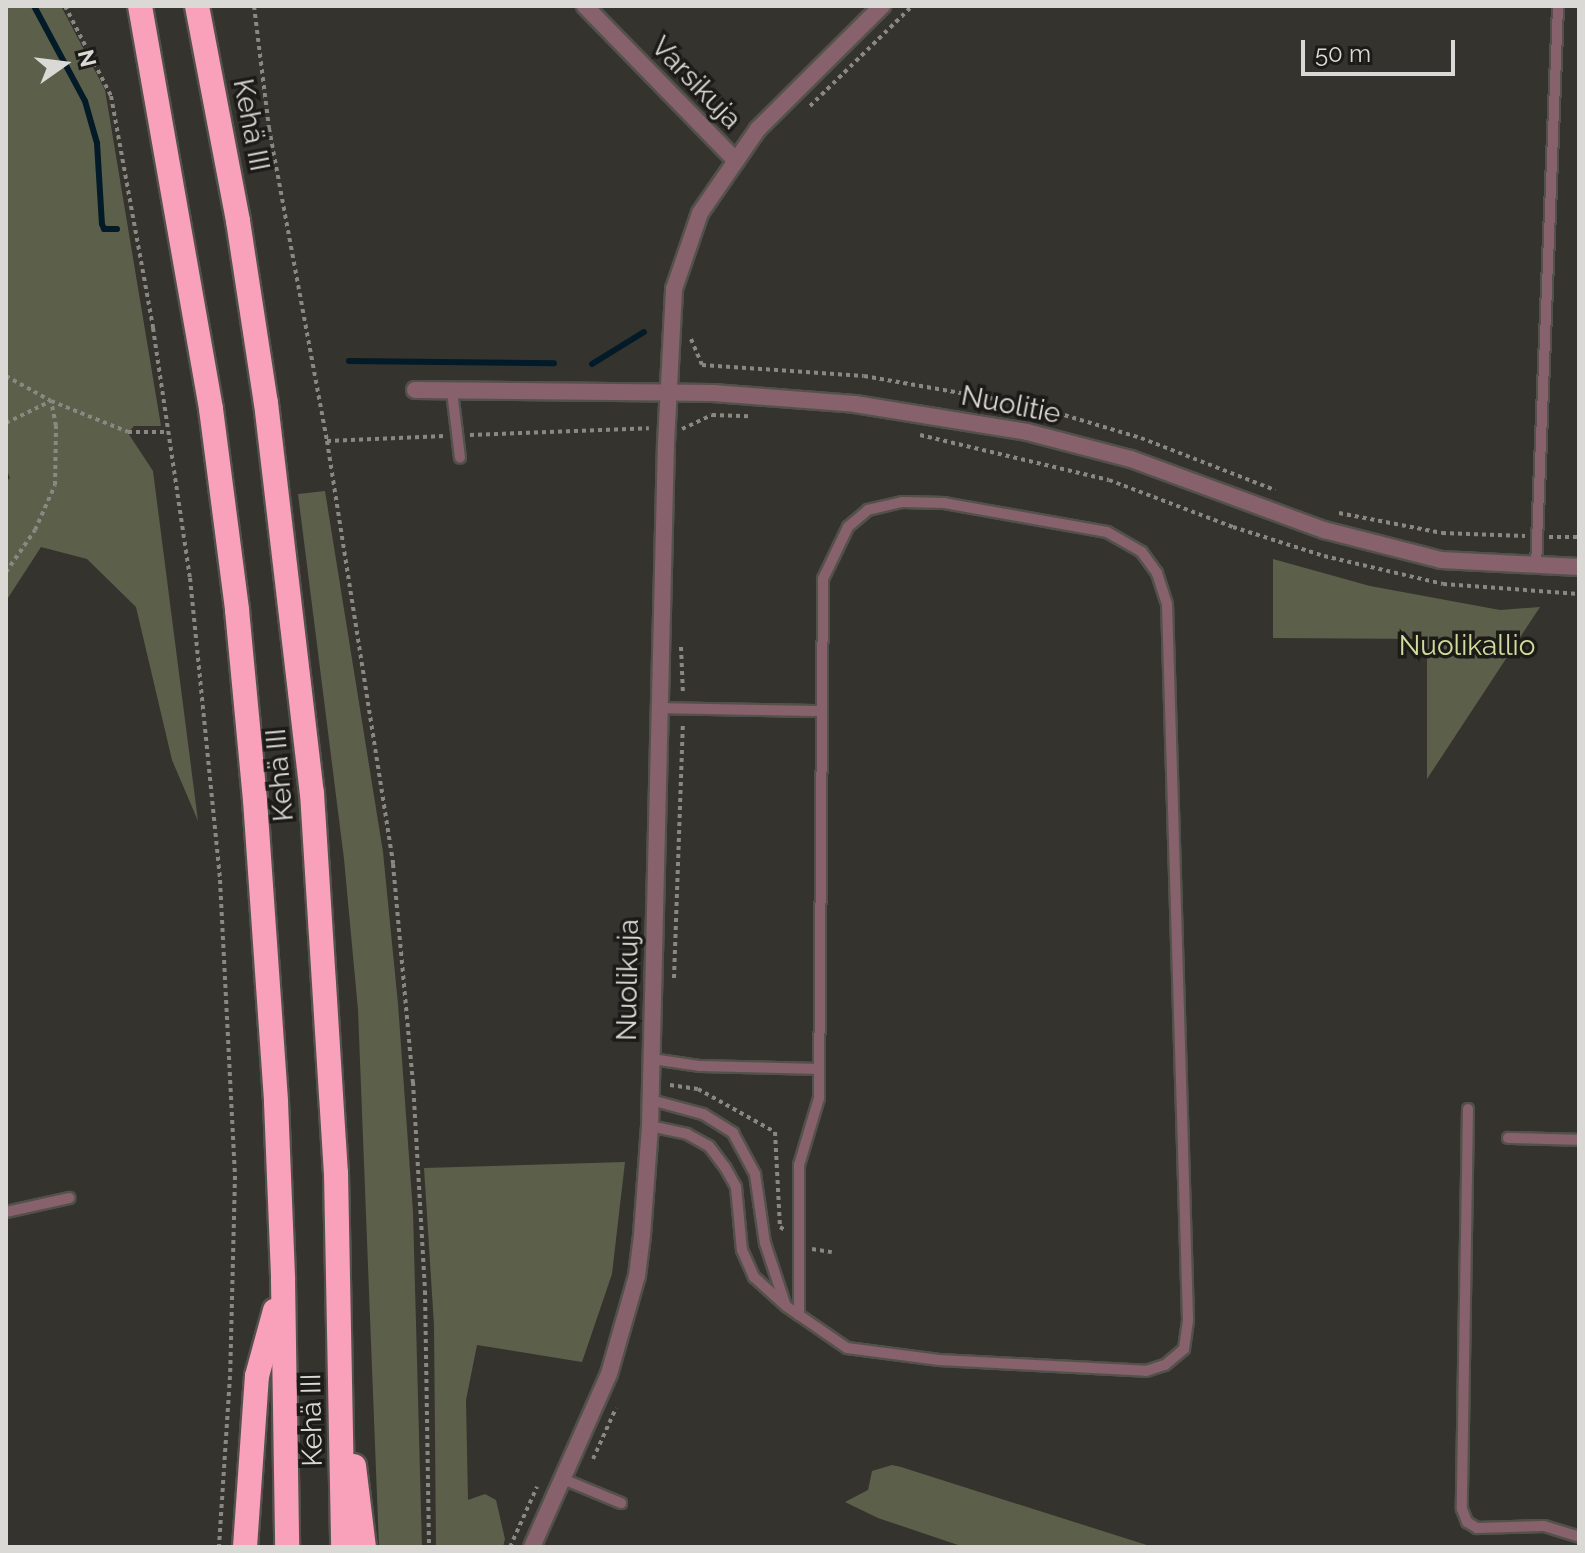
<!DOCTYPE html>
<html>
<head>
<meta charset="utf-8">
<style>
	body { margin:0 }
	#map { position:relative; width:1585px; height:1553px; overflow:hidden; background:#35332d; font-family:Raleway,sans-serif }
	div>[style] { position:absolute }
	.green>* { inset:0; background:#5c604a }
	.stream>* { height:6px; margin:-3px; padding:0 3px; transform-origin:3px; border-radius:3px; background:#031b28 }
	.path>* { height:4px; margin-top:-2px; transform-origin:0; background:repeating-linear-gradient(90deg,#8a8883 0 4px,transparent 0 8px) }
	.roads { filter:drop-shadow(2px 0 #53514b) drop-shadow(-2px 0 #53514b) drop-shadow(0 2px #53514b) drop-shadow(0 -2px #53514b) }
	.lane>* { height:10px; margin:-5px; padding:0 5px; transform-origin:5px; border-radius:5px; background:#87626c }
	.street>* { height:16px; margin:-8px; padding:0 8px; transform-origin:8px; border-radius:8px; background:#87626c }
	.highway>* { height:24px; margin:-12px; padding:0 12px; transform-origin:12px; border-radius:12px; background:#f9a0ba }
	span { translate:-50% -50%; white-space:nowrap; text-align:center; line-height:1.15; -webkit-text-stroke:7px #1c1b18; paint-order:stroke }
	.street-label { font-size:28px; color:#dad9d5 }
	.park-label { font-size:28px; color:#d1db9e }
	.frame { position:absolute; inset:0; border:8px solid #dad9d5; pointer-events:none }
	.north { position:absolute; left:24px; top:24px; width:80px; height:80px; -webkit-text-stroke:6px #1c1b18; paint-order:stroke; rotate:76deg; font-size:22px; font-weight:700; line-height:32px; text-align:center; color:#dad9d5 }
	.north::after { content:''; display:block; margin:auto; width:28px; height:36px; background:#dad9d5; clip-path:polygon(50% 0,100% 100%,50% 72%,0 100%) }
	.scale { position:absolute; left:1301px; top:40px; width:154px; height:36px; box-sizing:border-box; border:4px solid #dad9d5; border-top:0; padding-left:10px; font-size:24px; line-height:28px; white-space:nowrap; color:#dad9d5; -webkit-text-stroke:6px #1c1b18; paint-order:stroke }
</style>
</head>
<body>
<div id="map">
	<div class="green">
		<i style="clip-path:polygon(6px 6px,61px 6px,105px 90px,161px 426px,134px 426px,128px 433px,153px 471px,198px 821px,172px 760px,136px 607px,87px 559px,41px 547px,6px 601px,6px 482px,10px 478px,6px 468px)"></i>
		<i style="clip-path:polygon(325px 491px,383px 852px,398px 1004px,413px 1212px,422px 1547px,379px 1547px,358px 1010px,344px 859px,298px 494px)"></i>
		<i style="clip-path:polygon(1273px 559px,1370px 586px,1500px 610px,1540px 607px,1427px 779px,1427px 639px,1273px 638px)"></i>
		<i style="clip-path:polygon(625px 1162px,612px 1274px,582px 1362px,477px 1345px,466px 1400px,468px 1500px,485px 1494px,496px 1500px,505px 1539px,503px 1547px,436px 1547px,434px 1325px,424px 1168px)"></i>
		<i style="clip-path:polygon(892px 1465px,901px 1467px,1153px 1547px,964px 1547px,878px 1518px,845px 1502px,868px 1490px,872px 1471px)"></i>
	</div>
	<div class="stream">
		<i style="left:34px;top:6px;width:108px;rotate:61.8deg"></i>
		<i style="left:85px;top:101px;width:44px;rotate:74.1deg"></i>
		<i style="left:97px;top:143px;width:81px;rotate:86.5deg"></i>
		<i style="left:102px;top:224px;width:5px;rotate:68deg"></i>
		<i style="left:104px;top:229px;width:13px"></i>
		<i style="left:349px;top:361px;width:205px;rotate:0.6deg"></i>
		<i style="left:592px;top:364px;width:61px;rotate:-31.6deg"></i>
	</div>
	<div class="path">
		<i style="left:65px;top:6px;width:101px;rotate:62.9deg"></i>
		<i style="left:111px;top:96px;width:236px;rotate:79.7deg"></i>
		<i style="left:153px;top:328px;width:253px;rotate:81.6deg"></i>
		<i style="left:190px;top:578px;width:303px;rotate:84.3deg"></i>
		<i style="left:220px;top:880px;width:296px;rotate:87.1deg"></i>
		<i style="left:235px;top:1176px;width:200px;rotate:91.4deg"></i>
		<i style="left:230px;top:1376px;width:171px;rotate:93.7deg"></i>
		<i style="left:254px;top:6px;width:123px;rotate:83deg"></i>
		<i style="left:269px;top:128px;width:318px;rotate:79.5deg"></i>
		<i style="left:327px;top:441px;width:428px;rotate:81.1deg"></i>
		<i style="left:393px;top:864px;width:219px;rotate:84.8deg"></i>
		<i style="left:413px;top:1082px;width:209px;rotate:86.7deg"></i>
		<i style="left:425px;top:1291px;width:256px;rotate:89.1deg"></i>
		<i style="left:810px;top:106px;width:143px;rotate:-44.4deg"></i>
		<i style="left:691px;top:339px;width:28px;rotate:67deg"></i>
		<i style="left:702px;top:365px;width:162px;rotate:3.9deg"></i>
		<i style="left:864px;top:376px;width:173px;rotate:10deg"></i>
		<i style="left:1034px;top:406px;width:112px;rotate:16.7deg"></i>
		<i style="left:1141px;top:438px;width:144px;rotate:21.2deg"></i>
		<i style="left:6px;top:376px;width:51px;rotate:29.1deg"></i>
		<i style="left:51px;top:401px;width:83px;rotate:21.9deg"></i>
		<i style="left:128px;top:432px;width:39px"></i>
		<i style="left:6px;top:423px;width:50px;rotate:-26.1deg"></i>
		<i style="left:682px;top:429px;width:33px;rotate:-25deg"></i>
		<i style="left:712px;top:415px;width:37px;rotate:2deg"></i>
		<i style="left:470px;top:435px;width:179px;rotate:-2.2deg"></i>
		<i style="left:920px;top:435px;width:194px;rotate:13.4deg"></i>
		<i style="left:1109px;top:480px;width:133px;rotate:20.8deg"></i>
		<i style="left:1233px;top:527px;width:96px;rotate:17.7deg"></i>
		<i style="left:1324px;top:556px;width:122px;rotate:13.2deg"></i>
		<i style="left:1443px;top:584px;width:136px;rotate:4.2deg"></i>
		<i style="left:327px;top:441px;width:118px;rotate:-2.4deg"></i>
		<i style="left:1339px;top:513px;width:105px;rotate:11deg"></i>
		<i style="left:1442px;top:533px;width:83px;rotate:2.1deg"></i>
		<i style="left:1549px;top:537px;width:30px"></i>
		<i style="left:6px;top:572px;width:51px;rotate:-55.4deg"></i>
		<i style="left:35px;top:530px;width:49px;rotate:-66deg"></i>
		<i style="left:55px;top:485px;width:59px;rotate:-89deg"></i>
		<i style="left:56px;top:426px;width:25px;rotate:-101deg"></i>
		<i style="left:681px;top:647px;width:47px;rotate:87.6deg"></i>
		<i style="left:674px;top:978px;width:255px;rotate:-88deg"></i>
		<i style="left:670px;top:1085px;width:28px;rotate:8deg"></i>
		<i style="left:698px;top:1089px;width:88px;rotate:29.2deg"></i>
		<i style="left:775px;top:1132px;width:95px;rotate:87deg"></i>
		<i style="left:780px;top:1227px;width:6px;rotate:31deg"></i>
		<i style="left:812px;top:1249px;width:20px;rotate:9deg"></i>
		<i style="left:593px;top:1459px;width:56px;rotate:-65.7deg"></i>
		<i style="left:510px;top:1547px;width:66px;rotate:-65.8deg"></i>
	</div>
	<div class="roads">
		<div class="lane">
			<i style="left:452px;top:391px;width:67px;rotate:83.2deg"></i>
			<i style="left:1536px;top:567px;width:561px;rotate:-87.75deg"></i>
			<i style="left:660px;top:708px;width:162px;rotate:1.1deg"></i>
			<i style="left:652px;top:1059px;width:49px;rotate:8.3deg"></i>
			<i style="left:700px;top:1066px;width:119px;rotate:1.4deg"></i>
			<i style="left:651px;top:1100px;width:54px;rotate:15.1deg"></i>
			<i style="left:703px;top:1114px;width:36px;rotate:32deg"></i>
			<i style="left:733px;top:1133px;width:47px;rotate:61.8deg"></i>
			<i style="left:755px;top:1174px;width:70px;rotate:81.8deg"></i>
			<i style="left:765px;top:1243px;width:64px;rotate:71.8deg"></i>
			<i style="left:1468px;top:1109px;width:400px;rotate:90.9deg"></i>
			<i style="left:1462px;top:1509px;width:14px;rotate:69deg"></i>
			<i style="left:1467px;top:1522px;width:12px;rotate:31deg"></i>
			<i style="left:1477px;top:1528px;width:67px;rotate:-1.7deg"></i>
			<i style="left:1544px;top:1526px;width:37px;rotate:17deg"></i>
			<i style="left:650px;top:1126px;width:38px;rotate:12deg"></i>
			<i style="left:687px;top:1134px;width:25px;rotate:29deg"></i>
			<i style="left:709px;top:1146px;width:26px;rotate:53deg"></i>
			<i style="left:725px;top:1167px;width:23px;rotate:61deg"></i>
			<i style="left:736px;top:1187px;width:63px;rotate:84.6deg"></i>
			<i style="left:742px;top:1250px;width:30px;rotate:66deg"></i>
			<i style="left:754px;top:1277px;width:43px;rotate:42.2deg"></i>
			<i style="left:786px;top:1306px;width:16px;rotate:35deg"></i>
			<i style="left:799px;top:1315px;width:58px;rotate:34.5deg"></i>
			<i style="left:847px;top:1348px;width:93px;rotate:7.4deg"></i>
			<i style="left:939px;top:1360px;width:207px;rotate:3deg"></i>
			<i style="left:1146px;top:1371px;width:20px;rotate:-18deg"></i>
			<i style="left:1165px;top:1365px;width:25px;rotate:-40deg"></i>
			<i style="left:1184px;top:1349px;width:30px;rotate:-82deg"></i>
			<i style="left:1188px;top:1319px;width:715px;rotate:-91.68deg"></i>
			<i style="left:1167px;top:604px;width:33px;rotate:-108deg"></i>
			<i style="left:1157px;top:573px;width:26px;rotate:-126deg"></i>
			<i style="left:1142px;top:552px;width:40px;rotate:-150.3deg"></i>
			<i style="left:1107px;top:532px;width:165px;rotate:-169.9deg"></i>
			<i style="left:945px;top:503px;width:43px;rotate:-178.7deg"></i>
			<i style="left:902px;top:502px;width:35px;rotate:167deg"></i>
			<i style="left:868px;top:510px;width:26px;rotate:140deg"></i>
			<i style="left:848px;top:527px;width:58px;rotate:115.7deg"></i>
			<i style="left:823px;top:579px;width:519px;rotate:90.44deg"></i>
			<i style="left:819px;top:1098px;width:70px;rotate:106.6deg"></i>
			<i style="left:799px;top:1165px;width:150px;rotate:90deg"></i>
			<i style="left:1508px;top:1138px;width:71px;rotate:1.6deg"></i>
			<i style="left:6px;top:1212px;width:65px;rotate:-12.5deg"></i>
			<i style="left:563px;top:1479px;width:63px;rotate:22.5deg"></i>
		</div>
		<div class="street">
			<i style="left:585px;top:6px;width:216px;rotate:45.7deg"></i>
			<i style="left:415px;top:390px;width:298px;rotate:0.6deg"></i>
			<i style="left:713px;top:393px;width:142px;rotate:4.4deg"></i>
			<i style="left:855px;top:404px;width:174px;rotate:9.2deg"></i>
			<i style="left:1027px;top:432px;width:107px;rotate:14.6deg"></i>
			<i style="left:1131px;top:459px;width:206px;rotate:20.2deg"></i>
			<i style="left:1324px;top:530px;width:121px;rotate:14.4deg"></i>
			<i style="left:1441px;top:560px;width:138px;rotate:2.9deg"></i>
			<i style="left:532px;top:1547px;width:189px;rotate:-66deg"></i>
			<i style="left:609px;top:1374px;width:102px;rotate:-74.1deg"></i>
			<i style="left:637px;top:1276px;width:41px;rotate:-83deg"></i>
			<i style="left:642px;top:1235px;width:109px;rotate:-85.8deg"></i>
			<i style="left:650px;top:1126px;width:683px;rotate:-88.66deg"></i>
			<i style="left:666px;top:443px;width:154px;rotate:-87deg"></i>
			<i style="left:674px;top:289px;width:80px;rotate:-71.1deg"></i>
			<i style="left:700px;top:213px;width:102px;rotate:-55.4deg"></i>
			<i style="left:758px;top:129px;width:175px;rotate:-44.8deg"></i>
		</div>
		<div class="highway">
			<i style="left:140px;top:6px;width:409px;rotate:80deg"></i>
			<i style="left:211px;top:409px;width:203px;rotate:82.6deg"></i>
			<i style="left:237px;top:610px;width:191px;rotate:84.6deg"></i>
			<i style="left:255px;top:800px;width:303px;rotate:86deg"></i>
			<i style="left:276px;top:1102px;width:178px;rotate:87.7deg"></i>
			<i style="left:283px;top:1280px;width:267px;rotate:89.1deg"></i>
			<i style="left:197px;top:6px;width:219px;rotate:79.2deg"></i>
			<i style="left:238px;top:221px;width:184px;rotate:81.3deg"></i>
			<i style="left:266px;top:403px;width:393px;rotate:83.3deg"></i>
			<i style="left:312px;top:793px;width:381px;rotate:86.4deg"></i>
			<i style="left:336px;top:1173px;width:374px;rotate:88.9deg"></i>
			<i style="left:354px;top:1466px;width:82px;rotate:83deg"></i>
			<i style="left:245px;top:1547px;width:171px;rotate:-86deg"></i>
			<i style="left:257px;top:1376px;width:68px;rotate:-74.7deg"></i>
		</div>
	</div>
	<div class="street-label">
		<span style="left:696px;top:83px;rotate:46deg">Varsikuja</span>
		<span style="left:251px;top:125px;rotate:79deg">Kehä III</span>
		<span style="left:1011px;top:405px;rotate:11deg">Nuolitie</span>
		<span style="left:280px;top:775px;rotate:-95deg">Kehä III</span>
		<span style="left:628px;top:980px;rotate:-89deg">Nuolikuja</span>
		<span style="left:312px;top:1420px;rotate:-91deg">Kehä III</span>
	</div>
	<div class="park-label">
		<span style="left:1467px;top:646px">Nuolikallio</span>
	</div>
	<div class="frame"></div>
	<div class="north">N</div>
	<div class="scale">50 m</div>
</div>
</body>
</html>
